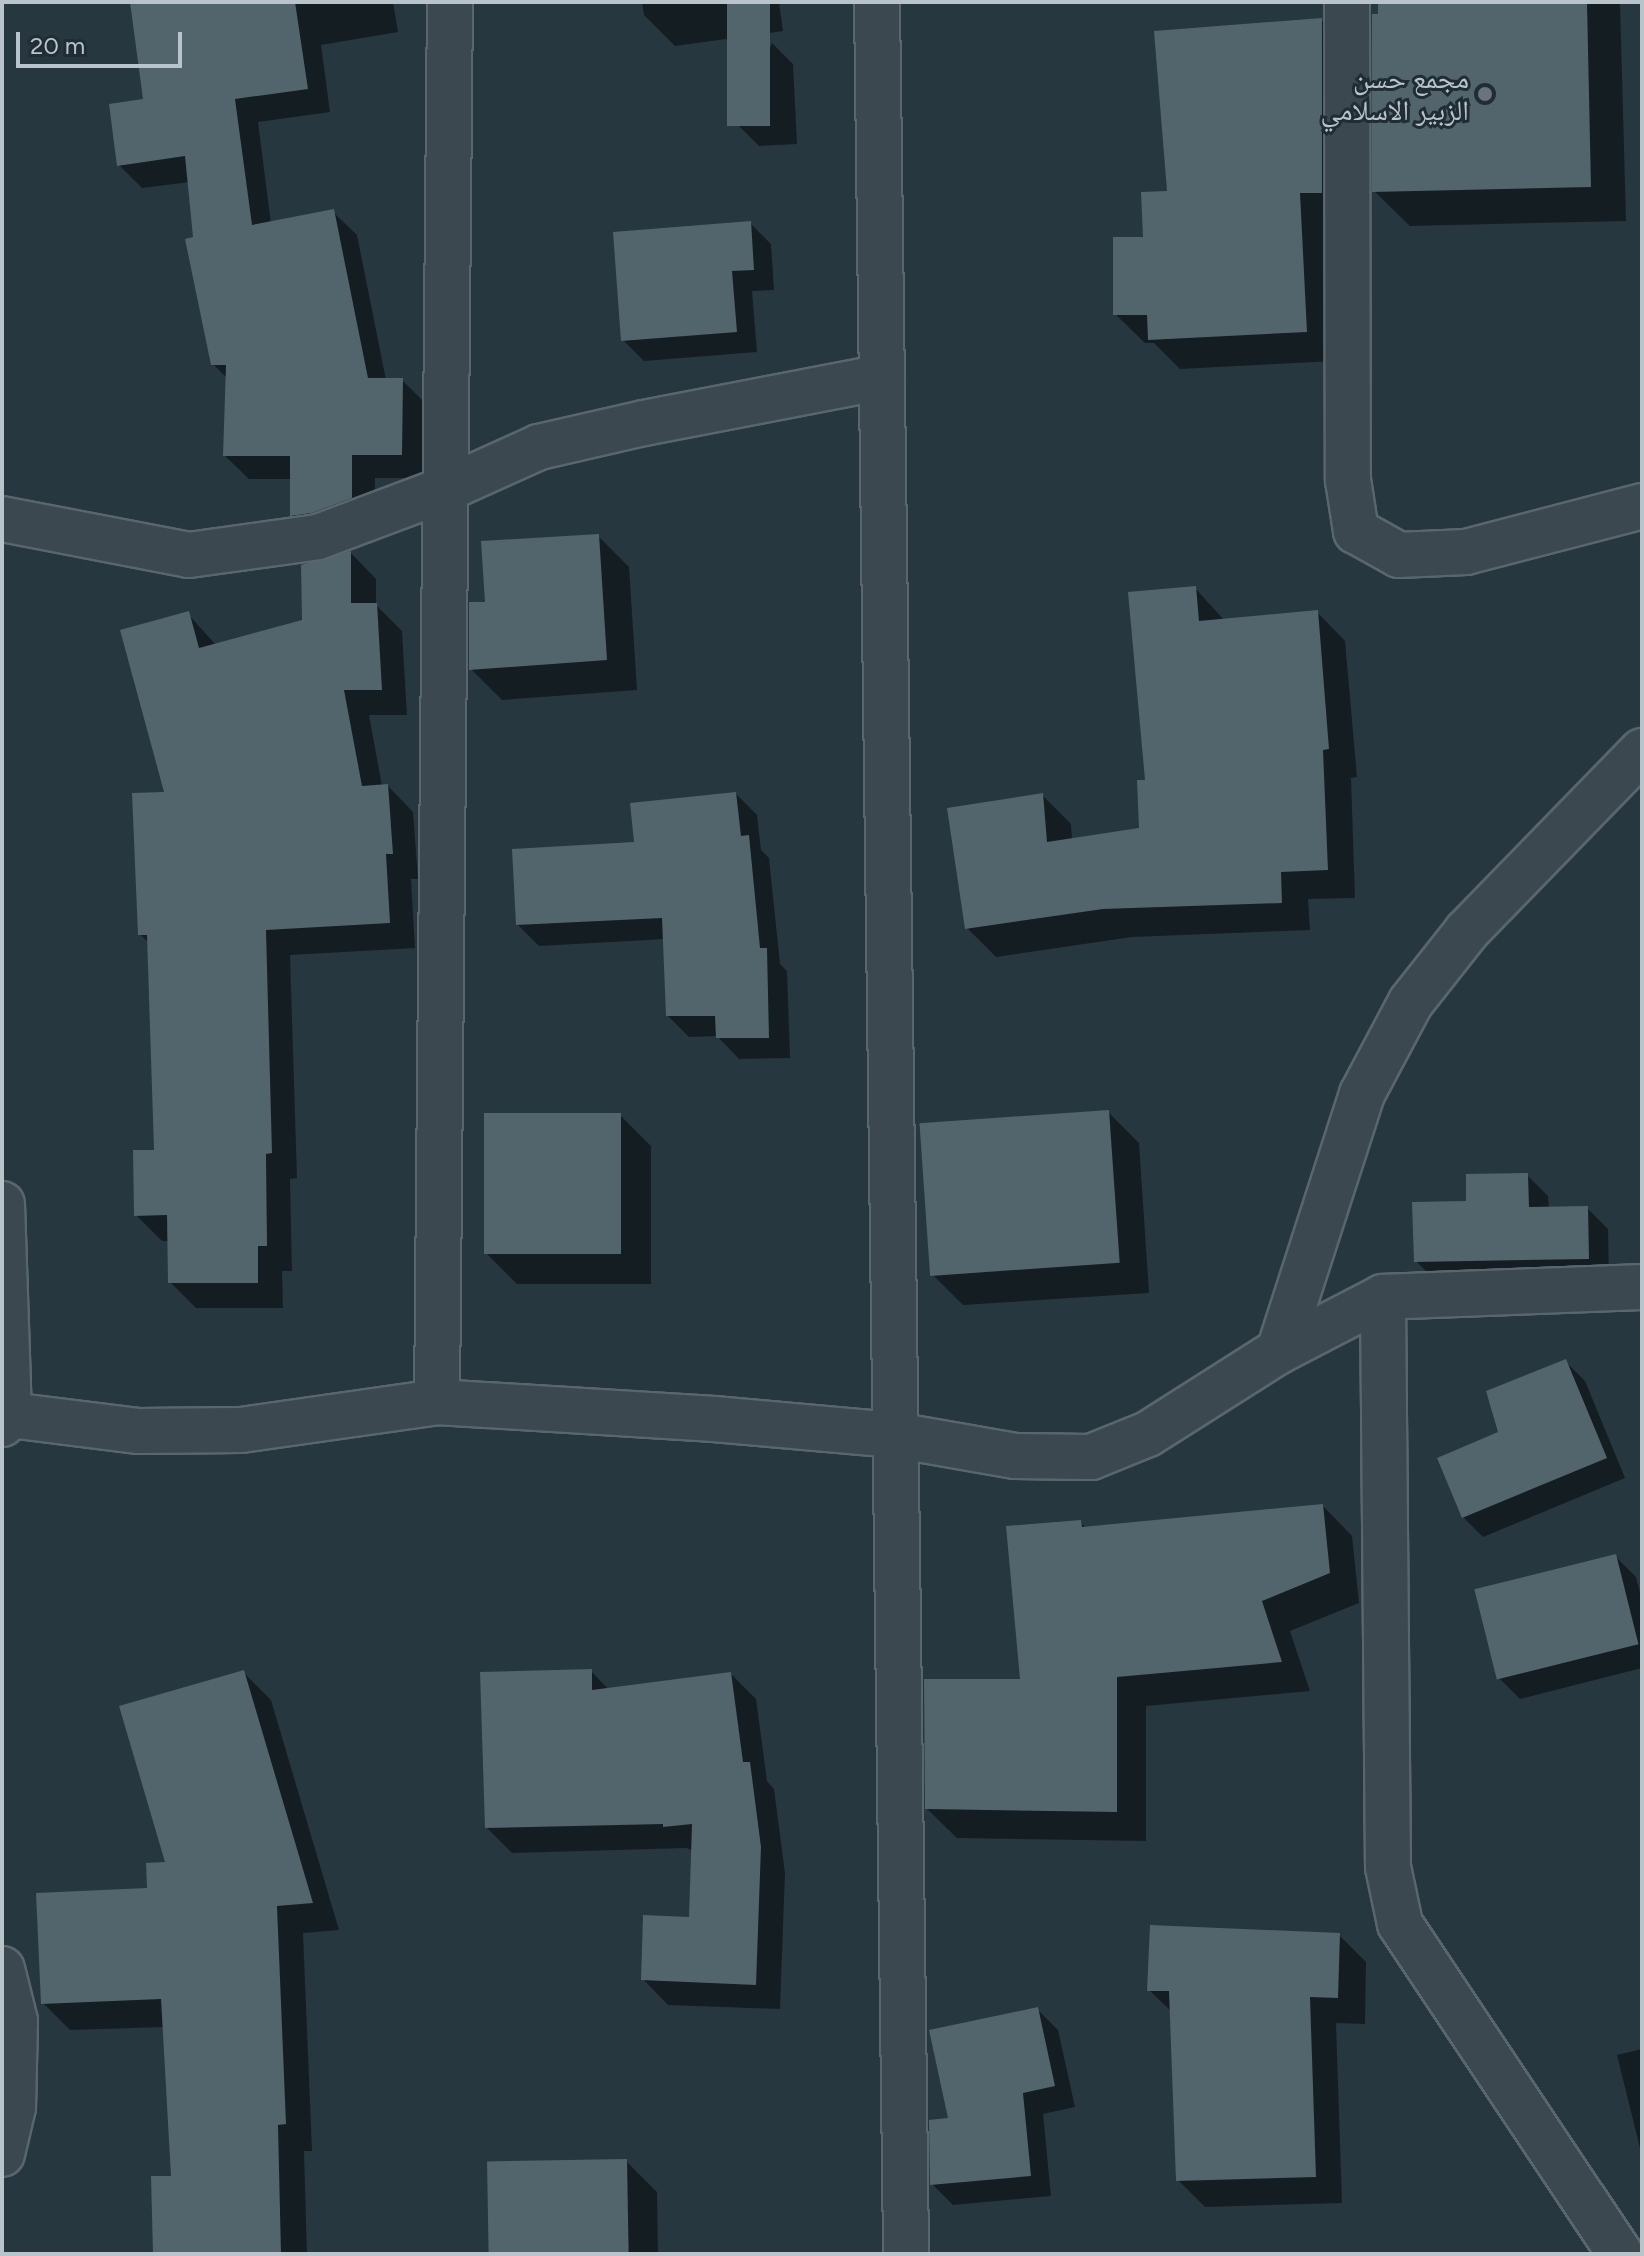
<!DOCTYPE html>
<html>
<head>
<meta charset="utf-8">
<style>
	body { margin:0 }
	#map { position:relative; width:1644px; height:2256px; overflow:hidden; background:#27373f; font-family:Figtree,"Noto Naskh Arabic",sans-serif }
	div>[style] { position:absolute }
	.shadow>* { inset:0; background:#0007 }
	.building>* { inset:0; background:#52646c; transform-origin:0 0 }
	.roads { filter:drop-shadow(2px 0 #59666d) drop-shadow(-2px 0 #59666d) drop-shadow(0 2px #59666d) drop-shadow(0 -2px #59666d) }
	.minor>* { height:44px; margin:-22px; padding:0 22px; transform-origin:22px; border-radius:22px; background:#3b484f }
	.dots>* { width:22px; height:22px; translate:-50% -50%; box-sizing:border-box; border:4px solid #202d35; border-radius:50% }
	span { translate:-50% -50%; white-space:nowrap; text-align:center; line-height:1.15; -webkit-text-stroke:6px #202d35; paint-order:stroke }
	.poi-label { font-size:28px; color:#b8c3ca }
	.right { translate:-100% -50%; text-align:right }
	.frame { position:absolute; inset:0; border:4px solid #b8c3ca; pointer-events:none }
	.scale { position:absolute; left:16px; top:32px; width:166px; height:36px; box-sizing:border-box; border:4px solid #b8c3ca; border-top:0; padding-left:10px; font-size:24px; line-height:28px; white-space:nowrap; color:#b8c3ca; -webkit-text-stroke:6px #202d35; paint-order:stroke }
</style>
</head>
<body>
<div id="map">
	<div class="shadow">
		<i style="clip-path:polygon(137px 2px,393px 2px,398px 32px,321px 45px,330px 112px,258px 122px,271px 224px,333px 212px,357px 235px,386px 380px,402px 380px,426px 404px,425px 478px,375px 478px,374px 521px,315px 538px,292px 515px,292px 479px,249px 479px,225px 456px,227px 378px,213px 364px,190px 182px,142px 188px,119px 165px,146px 101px)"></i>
		<i style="clip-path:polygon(642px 2px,779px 2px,783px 31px,675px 46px,644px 15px)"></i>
		<i style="clip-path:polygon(1380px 2px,1620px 2px,1626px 221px,1410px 226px,1374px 191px)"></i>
		<i style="clip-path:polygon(1321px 20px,1351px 50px,1335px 361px,1180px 369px,1154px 343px,1145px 343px,1115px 314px,1145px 239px)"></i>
		<i style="clip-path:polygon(772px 43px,793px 64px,797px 144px,759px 146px,738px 125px)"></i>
		<i style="clip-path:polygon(750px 223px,771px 244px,774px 290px,752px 291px,757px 352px,644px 361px,623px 340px)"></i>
		<i style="clip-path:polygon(598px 536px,629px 567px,637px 690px,502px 700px,471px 669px,487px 604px)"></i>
		<i style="clip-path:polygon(351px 553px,376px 579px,376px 605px,402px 631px,407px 715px,369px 715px,382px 786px,388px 786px,413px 812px,418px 879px,411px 879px,415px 948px,290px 955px,297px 1178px,290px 1179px,292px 1271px,282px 1271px,283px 1308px,196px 1308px,170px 1282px,169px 1241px,162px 1241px,136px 1215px,156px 1152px,150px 944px,140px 934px,167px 794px,188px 614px,216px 645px,304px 621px)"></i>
		<i style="clip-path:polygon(1195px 588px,1224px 620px,1317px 612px,1345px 641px,1357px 777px,1351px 778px,1355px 898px,1308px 899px,1310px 930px,1132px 937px,996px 957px,967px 928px,1042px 795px,1071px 824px,1072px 840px,1141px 830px,1147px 782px)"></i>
		<i style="clip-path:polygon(736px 794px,757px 815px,761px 850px,769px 858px,780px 964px,787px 971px,790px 1058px,739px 1059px,717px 1036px,689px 1037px,668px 1016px,665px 939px,539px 946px,518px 925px,636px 844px)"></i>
		<i style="clip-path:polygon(1108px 1112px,1139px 1143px,1149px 1293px,963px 1305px,932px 1274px)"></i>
		<i style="clip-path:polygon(620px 1115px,651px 1146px,651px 1284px,517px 1284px,486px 1253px)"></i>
		<i style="clip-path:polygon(1527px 1175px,1548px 1196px,1549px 1209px,1587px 1208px,1608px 1229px,1609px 1280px,1437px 1282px,1416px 1261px,1469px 1203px)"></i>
		<i style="clip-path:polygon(1565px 1361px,1585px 1381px,1625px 1478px,1483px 1537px,1463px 1517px,1501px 1433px)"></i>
		<i style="clip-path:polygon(1323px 1506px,1352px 1536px,1359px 1603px,1290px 1631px,1310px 1691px,1146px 1706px,1146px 1841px,957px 1838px,927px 1809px,1022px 1682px,1080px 1522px,1086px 1528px)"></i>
		<i style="clip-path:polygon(1615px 1556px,1636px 1577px,1642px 1600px,1642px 1668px,1520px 1699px,1499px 1678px)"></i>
		<i style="clip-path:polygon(591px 1671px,609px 1690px,731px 1674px,756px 1699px,767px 1781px,774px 1789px,785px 1873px,780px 2009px,668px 2005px,643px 1979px,691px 1919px,693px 1851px,687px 1848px,512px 1853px,487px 1828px)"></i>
		<i style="clip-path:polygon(244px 1673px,271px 1700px,339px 1930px,303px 1933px,312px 2151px,304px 2151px,307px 2254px,155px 2254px,174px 2178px,165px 2027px,70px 2030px,43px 2003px,149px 1890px,168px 1864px)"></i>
		<i style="clip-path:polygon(1339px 1935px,1366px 1962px,1365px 2024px,1336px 2023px,1342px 2203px,1205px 2207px,1178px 2180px,1172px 2012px,1149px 1990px)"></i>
		<i style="clip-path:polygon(1037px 2009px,1058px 2030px,1075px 2107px,1043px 2114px,1051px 2196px,953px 2205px,932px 2184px,950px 2120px)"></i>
		<i style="clip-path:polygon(1642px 2049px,1642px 2156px,1617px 2055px)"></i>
		<i style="clip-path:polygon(626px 2161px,657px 2192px,658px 2254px,492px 2254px)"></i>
	</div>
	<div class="building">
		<i style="clip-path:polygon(130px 2px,295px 2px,308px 89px,235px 99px,252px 225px,334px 209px,368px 378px,403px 378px,402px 455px,352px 455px,352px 498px,312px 513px,290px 516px,290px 456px,223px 456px,226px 365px,211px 365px,185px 239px,193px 237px,185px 156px,117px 166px,109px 104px,143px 99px)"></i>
		<i style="left:727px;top:2px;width:43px;height:124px"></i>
		<i style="clip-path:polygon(1378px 2px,1587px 2px,1591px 187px,1372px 192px,1372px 14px,1378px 14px)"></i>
		<i style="clip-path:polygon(1322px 18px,1322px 193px,1300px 193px,1307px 332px,1148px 340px,1147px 315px,1113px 315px,1113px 237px,1143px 237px,1141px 192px,1167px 191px,1154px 31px)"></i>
		<i style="clip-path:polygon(751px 221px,754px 270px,732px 271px,737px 332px,621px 341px,613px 232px)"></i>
		<i style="clip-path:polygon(599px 534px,607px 660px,469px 670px,469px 602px,485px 602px,481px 541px)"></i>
		<i style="clip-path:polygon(351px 551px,351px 603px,377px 603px,382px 690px,344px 690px,362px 786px,388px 784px,393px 854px,386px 854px,390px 923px,266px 930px,272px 1153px,266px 1154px,267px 1246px,258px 1246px,258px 1283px,168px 1283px,167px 1215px,134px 1216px,133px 1150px,154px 1150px,147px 935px,138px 935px,132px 793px,164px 792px,120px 630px,189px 611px,199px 648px,302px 620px,301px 565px)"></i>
		<i style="clip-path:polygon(1196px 586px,1199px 621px,1318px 610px,1329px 749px,1323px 750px,1328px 870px,1281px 872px,1282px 903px,1103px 909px,965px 929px,947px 808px,1043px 793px,1047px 842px,1139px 828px,1137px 780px,1145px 780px,1128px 592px)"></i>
		<i style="clip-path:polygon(736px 792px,741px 836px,749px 835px,760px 948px,767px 948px,769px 1038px,716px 1038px,715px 1016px,666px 1016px,662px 918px,516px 925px,512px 849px,634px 842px,630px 803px)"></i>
		<i style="left:1109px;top:1110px;width:153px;height:190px;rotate:86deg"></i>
		<i style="left:484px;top:1113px;width:137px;height:141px"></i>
		<i style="clip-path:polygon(1528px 1173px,1529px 1207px,1588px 1206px,1589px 1259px,1414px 1262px,1412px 1202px,1466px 1201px,1466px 1174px)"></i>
		<i style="clip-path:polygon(1566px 1359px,1607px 1458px,1462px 1518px,1437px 1458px,1498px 1432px,1486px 1391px)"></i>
		<i style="clip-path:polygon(1323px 1504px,1330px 1573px,1262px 1601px,1282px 1662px,1117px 1677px,1117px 1812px,925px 1809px,924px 1679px,1020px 1679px,1006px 1526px,1081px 1520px,1082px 1527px)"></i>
		<i style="left:1616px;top:1554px;width:93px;height:146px;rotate:76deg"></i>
		<i style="clip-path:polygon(592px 1669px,592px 1690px,731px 1672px,743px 1762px,750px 1762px,761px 1847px,756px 1985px,641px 1980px,643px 1915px,689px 1917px,692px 1824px,663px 1827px,663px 1824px,485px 1828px,480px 1672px)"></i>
		<i style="clip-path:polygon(244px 1670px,313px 1903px,277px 1906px,286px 2124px,278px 2125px,281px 2254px,153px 2254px,151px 2176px,171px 2176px,161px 1999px,41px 2004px,36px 1893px,147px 1888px,146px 1863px,165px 1862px,119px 1706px)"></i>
		<i style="clip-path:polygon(1150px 1925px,1340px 1933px,1338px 1998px,1310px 1997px,1316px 2177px,1176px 2181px,1169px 1991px,1147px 1991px)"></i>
		<i style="clip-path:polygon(1038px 2007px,1055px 2086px,1023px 2093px,1031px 2176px,930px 2185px,929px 2120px,948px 2118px,929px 2030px)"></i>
		<i style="left:627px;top:2159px;width:95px;height:140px;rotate:89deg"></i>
	</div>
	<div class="roads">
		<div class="minor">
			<i style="left:877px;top:2px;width:2252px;rotate:89.26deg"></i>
			<i style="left:1347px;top:2px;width:478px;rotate:89.9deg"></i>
			<i style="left:1348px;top:480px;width:52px;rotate:81.1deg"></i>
			<i style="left:1356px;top:531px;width:49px;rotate:29.2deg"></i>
			<i style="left:1399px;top:555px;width:67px;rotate:-2.6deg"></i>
			<i style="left:1466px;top:552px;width:182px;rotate:-14.6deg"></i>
			<i style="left:2px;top:519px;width:190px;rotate:10.9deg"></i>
			<i style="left:189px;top:555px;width:130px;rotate:-7.9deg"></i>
			<i style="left:318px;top:537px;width:137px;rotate:-20.6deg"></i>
			<i style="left:446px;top:489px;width:102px;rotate:-24.3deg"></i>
			<i style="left:539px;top:447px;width:108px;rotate:-12.9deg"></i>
			<i style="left:644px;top:423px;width:242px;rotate:-10.9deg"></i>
			<i style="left:2px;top:1204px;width:213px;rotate:88.1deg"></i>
			<i style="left:9px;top:1417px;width:10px;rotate:135deg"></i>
			<i style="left:1383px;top:1297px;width:570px;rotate:89.5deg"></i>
			<i style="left:1388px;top:1867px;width:58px;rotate:78.1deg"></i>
			<i style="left:1400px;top:1924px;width:397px;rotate:56.3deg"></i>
			<i style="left:1279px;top:1351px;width:270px;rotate:-72.1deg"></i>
			<i style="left:1362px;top:1094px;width:104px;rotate:-62deg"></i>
			<i style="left:1411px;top:1002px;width:90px;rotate:-51.7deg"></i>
			<i style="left:1467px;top:931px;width:251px;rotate:-45.8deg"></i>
			<i style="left:437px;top:1402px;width:1400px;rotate:-89.47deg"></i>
			<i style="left:2px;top:1414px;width:138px;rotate:7.1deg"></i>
			<i style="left:139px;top:1431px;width:102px;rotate:-0.6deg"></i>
			<i style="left:241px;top:1430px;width:198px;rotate:-8.1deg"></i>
			<i style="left:437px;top:1402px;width:278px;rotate:3.5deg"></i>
			<i style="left:714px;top:1419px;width:182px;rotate:5.1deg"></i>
			<i style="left:895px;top:1435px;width:122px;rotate:9.9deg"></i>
			<i style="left:1015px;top:1456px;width:76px;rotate:0.8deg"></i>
			<i style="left:1091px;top:1457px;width:61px;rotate:-22deg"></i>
			<i style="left:1148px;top:1434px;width:155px;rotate:-32.4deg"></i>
			<i style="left:1279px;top:1351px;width:117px;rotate:-27.4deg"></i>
			<i style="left:1383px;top:1297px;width:259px;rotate:-2.2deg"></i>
			<i style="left:2px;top:1969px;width:54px;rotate:76deg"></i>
			<i style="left:15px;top:2021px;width:86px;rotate:91.3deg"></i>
			<i style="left:13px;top:2107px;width:48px;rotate:103.2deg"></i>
		</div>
	</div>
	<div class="dots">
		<i style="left:1485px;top:94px;background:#6b7280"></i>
	</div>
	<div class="poi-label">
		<span class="right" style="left:1469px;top:94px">مجمع حسن<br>الزبير الاسلامي</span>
	</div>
	<div class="frame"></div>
	<div class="scale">20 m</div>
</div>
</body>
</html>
